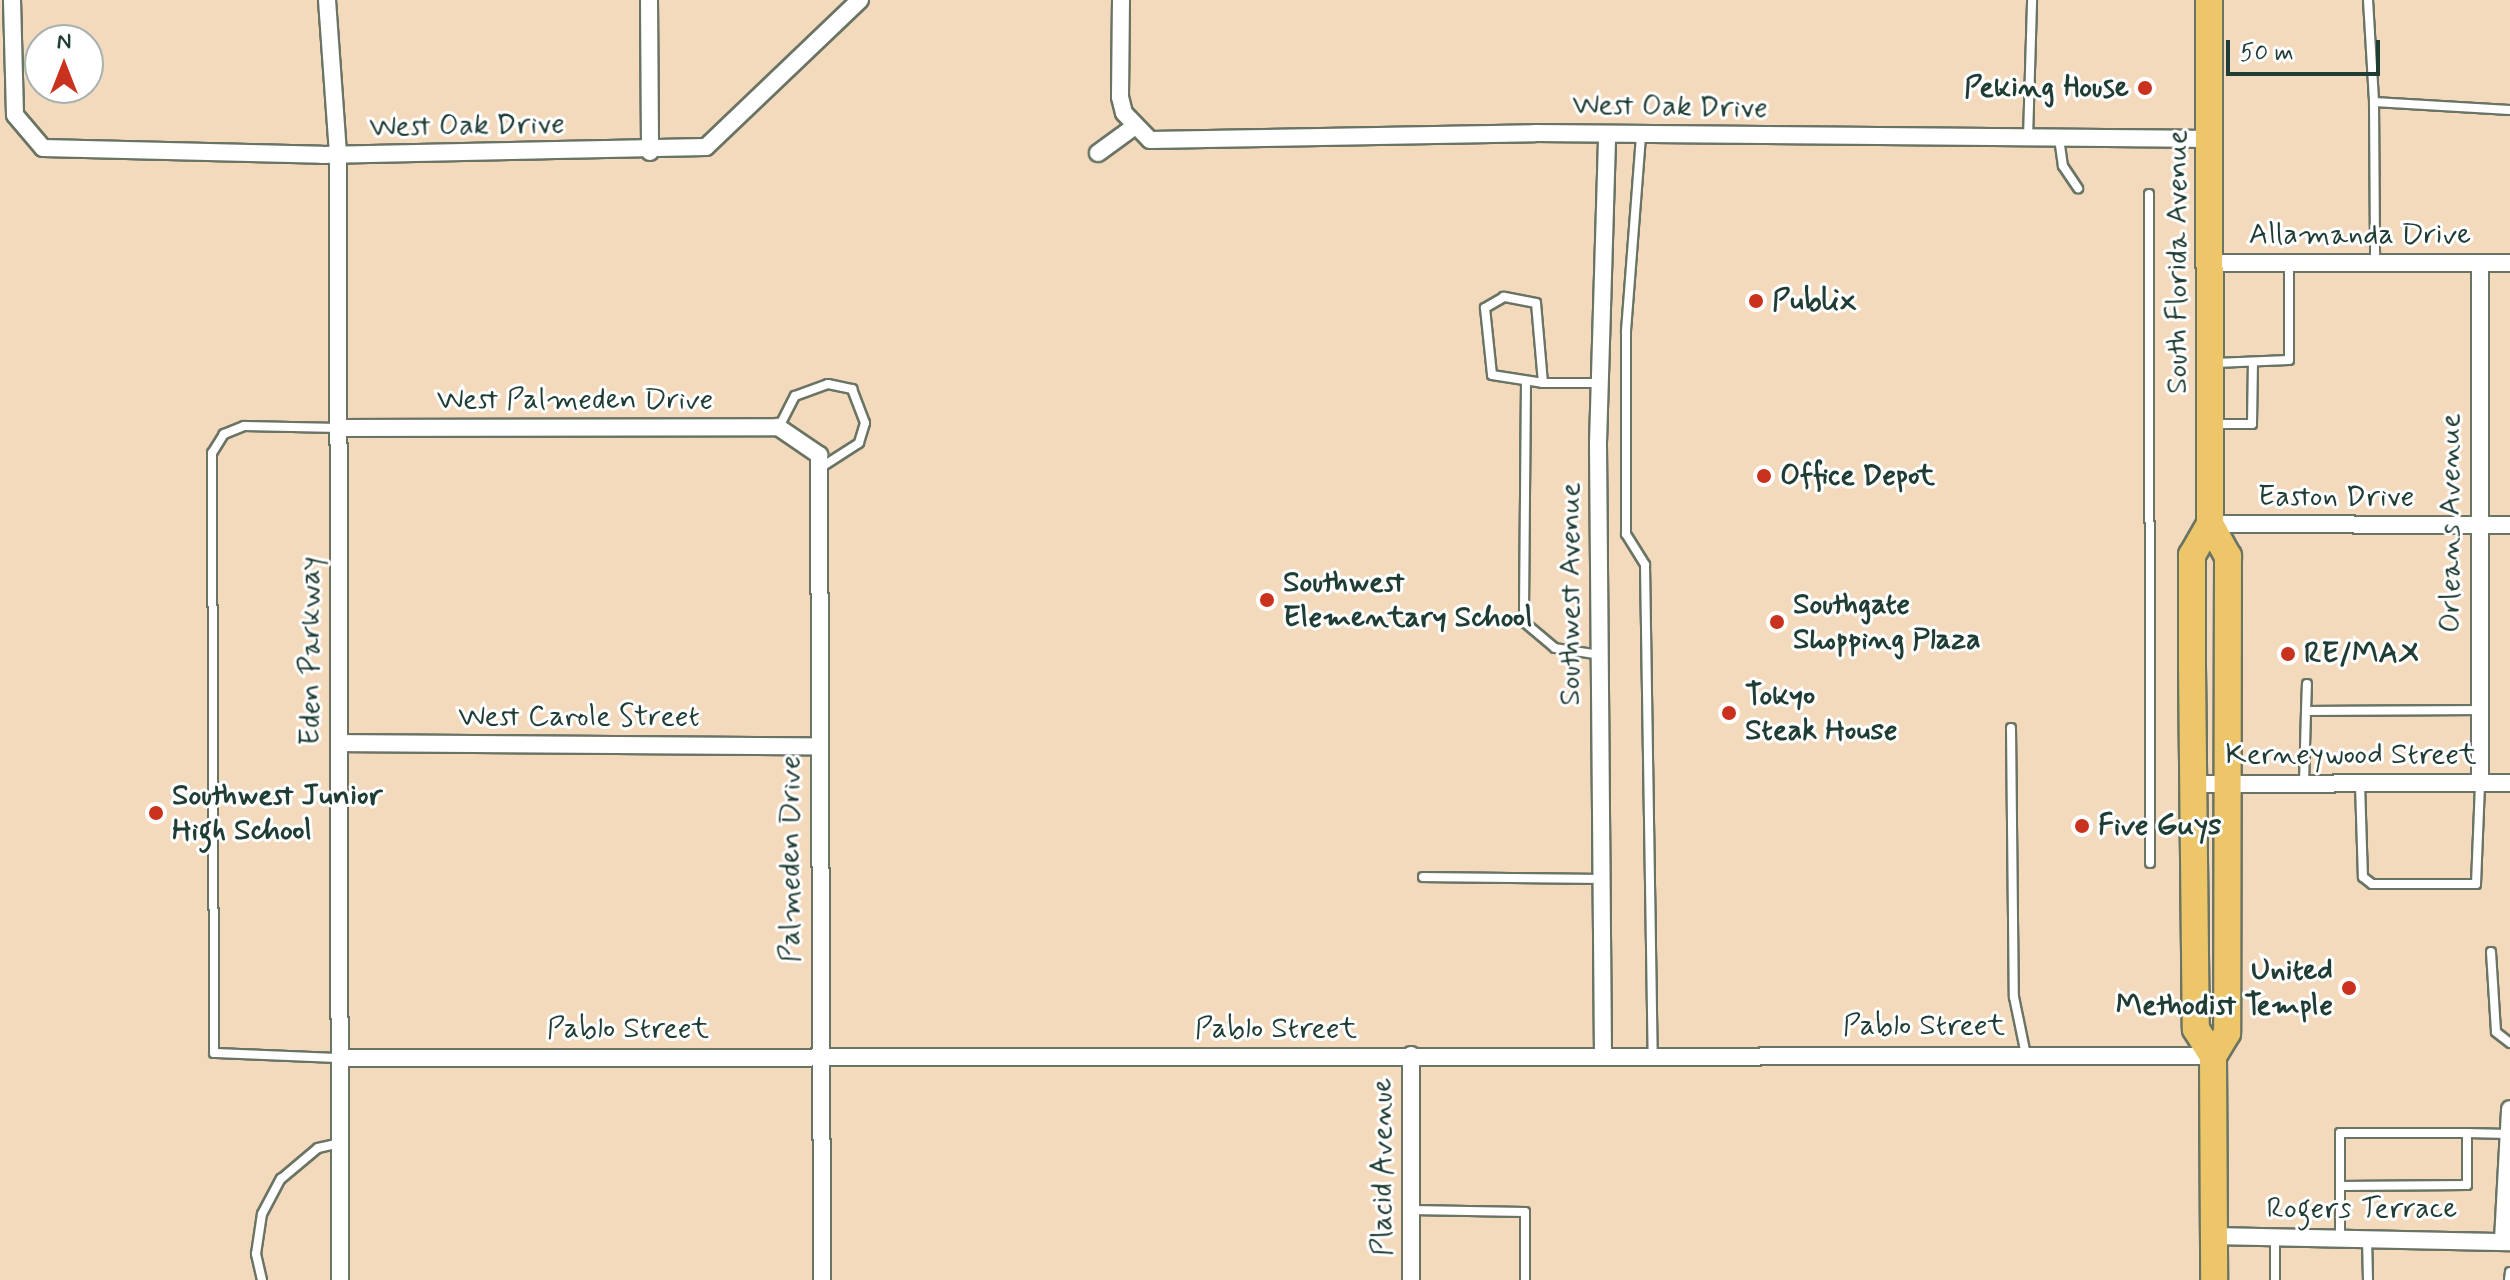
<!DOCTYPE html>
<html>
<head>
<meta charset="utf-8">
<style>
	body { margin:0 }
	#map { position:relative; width:2510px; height:1280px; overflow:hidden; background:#f4dabd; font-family:Mynerve,sans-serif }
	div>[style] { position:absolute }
	.roads { filter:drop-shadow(2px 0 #6a7464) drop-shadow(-2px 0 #6a7464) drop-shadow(0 2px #6a7464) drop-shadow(0 -2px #6a7464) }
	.service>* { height:8px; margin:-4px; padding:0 4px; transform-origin:4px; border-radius:4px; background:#fff }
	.minor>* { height:16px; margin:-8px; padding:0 8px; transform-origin:8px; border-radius:8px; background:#fff }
	.primary>* { height:26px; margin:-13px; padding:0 13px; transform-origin:13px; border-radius:13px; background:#ecc669 }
	.dots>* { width:22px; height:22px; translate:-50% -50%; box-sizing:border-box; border:4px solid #fff; border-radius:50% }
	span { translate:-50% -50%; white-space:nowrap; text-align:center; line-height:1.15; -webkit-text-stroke:6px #fff; paint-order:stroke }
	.poi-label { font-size:30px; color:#1f3d34; font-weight:700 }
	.right { translate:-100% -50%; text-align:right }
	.left { translate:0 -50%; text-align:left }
	.street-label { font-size:30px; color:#1f3d34 }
	.north { position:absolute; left:24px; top:24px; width:80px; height:80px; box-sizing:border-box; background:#fff; border:2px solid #a5b1ae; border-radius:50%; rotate:0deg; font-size:22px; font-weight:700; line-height:32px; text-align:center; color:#1f3d34 }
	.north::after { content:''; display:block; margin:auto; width:28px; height:36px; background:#c8321e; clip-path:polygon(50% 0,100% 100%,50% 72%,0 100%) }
	.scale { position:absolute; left:2226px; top:40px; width:154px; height:36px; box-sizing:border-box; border:4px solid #1f3d34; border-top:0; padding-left:10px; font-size:24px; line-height:28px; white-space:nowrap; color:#1f3d34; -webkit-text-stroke:6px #fff; paint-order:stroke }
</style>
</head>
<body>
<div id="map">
	<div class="roads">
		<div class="service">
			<i style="left:2368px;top:0;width:102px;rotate:86.6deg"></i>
			<i style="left:2374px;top:102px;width:136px;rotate:3.4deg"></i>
			<i style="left:2374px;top:102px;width:161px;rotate:89.6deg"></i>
			<i style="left:1641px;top:136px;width:197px;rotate:94.4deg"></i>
			<i style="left:1626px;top:332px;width:202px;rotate:90deg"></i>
			<i style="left:1626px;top:534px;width:36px;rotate:58deg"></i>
			<i style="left:1645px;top:565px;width:489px;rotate:89.1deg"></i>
			<i style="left:2028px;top:138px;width:138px;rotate:-88.3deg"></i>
			<i style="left:2059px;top:138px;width:28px;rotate:82deg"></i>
			<i style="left:2063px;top:166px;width:27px;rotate:56deg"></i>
			<i style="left:2149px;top:194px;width:669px;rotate:89.91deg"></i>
			<i style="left:2215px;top:363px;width:74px;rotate:-2.3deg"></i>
			<i style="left:2289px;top:360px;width:97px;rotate:-90deg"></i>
			<i style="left:1526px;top:381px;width:241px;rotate:90.5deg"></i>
			<i style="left:1524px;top:622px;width:40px;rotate:40deg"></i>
			<i style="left:1555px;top:648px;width:46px;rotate:8.8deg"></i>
			<i style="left:1543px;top:383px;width:80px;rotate:-95deg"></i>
			<i style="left:1536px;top:303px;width:33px;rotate:-169deg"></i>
			<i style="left:1504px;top:297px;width:22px;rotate:150deg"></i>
			<i style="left:1485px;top:308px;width:67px;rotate:84deg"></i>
			<i style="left:1492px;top:375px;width:52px;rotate:8.9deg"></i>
			<i style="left:1543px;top:383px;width:56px"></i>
			<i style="left:2215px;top:424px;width:37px"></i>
			<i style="left:2252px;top:424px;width:62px;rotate:-89.1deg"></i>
			<i style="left:779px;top:427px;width:35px;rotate:-63deg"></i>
			<i style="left:795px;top:396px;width:35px;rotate:-20deg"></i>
			<i style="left:828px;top:384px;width:25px;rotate:12deg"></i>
			<i style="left:852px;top:389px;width:36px;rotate:69deg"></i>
			<i style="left:865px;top:423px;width:21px;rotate:107deg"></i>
			<i style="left:859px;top:443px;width:46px;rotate:147.3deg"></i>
			<i style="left:339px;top:428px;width:95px;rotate:-178.8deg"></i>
			<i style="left:244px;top:426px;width:22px;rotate:158deg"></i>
			<i style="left:224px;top:434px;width:22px;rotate:122deg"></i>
			<i style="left:212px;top:453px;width:600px;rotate:89.81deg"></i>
			<i style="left:214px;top:1053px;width:125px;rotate:2.3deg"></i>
			<i style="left:2306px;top:711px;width:27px;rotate:-88deg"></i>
			<i style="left:2011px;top:728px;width:269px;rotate:89.4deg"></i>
			<i style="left:2014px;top:997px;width:59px;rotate:78.3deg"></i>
			<i style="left:2304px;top:783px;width:72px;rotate:-88.4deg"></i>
			<i style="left:2306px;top:711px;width:174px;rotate:-0.3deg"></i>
			<i style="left:2360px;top:784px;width:93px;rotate:88.2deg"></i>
			<i style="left:2363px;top:877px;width:11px;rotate:38deg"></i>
			<i style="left:2372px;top:884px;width:104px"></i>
			<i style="left:2476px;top:884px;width:101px;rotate:-87.7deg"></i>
			<i style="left:1423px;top:877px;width:177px;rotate:0.6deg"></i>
			<i style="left:2491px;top:952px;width:80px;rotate:86.4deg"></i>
			<i style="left:2496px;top:1032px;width:18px;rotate:38deg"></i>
			<i style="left:2467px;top:1133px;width:41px;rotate:1.4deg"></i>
			<i style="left:1411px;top:1210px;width:114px;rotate:1deg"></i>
			<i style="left:1525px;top:1212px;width:68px;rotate:90deg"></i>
			<i style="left:2340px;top:1236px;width:103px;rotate:-90deg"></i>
			<i style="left:2340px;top:1133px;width:127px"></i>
			<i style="left:2467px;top:1133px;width:52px;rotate:90deg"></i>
			<i style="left:2467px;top:1185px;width:127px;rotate:179.5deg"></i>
			<i style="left:2275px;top:1237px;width:43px;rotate:90deg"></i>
			<i style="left:2367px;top:1237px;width:43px;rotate:88.7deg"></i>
			<i style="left:262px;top:1280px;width:27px;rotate:-103deg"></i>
			<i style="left:256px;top:1254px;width:40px;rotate:-81.5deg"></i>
			<i style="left:262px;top:1214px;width:40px;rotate:-62deg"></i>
			<i style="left:281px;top:1179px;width:48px;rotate:-40deg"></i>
			<i style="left:318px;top:1148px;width:22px;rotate:-13deg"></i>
			<i style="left:2509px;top:1280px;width:8px;rotate:-83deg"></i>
		</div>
		<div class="minor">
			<i style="left:12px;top:0;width:115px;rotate:88.5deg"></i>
			<i style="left:15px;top:115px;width:43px;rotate:49.7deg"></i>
			<i style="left:43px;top:148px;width:279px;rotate:1.4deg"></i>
			<i style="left:322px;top:155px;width:384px;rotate:-1.2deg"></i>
			<i style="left:706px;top:147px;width:213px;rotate:-43.7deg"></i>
			<i style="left:327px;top:0;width:155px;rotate:85.9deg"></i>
			<i style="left:338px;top:155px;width:1125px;rotate:89.9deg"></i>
			<i style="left:649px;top:0;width:152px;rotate:89.6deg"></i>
			<i style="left:1121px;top:0;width:97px;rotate:90.6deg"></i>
			<i style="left:1120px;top:97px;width:16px;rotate:76deg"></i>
			<i style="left:1124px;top:113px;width:37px;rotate:46deg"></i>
			<i style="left:1150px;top:140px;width:385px;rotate:-1deg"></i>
			<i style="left:1535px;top:133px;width:675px;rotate:0.51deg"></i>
			<i style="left:1098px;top:153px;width:46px;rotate:-36.1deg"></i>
			<i style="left:2210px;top:263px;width:300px"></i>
			<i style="left:2480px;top:263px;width:520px;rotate:90deg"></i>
			<i style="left:339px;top:428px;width:439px;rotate:-0.1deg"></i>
			<i style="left:778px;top:427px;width:50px;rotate:34.3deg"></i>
			<i style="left:819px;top:455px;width:825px;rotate:89.79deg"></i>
			<i style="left:2210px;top:524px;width:300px;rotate:0.2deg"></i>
			<i style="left:339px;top:743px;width:480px;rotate:0.4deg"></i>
			<i style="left:2193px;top:784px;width:317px;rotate:-0.2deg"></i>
			<i style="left:1411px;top:1055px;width:225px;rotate:90deg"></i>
			<i style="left:1603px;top:1055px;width:612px;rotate:-90.47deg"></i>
			<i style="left:1598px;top:443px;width:309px;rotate:-88.3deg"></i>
			<i style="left:339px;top:1058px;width:1874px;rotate:-0.06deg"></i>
			<i style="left:2213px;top:1236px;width:297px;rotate:1.2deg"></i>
			<i style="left:2503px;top:1240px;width:131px;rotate:-86.9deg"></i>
		</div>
		<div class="primary">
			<i style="left:2209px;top:0;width:524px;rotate:89.89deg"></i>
			<i style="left:2210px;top:524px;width:37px;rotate:61deg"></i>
			<i style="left:2228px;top:556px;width:477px;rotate:90.1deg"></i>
			<i style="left:2227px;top:1033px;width:27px;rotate:121deg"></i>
			<i style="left:2213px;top:1056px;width:224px;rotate:89.7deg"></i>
			<i style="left:2210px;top:524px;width:36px;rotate:120deg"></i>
			<i style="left:2192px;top:555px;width:112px;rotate:90deg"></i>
			<i style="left:2192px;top:667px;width:362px;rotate:89.4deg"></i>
			<i style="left:2196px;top:1029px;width:32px;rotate:58deg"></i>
		</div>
	</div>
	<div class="dots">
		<i style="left:2145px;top:88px;background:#c8321e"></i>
		<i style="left:1756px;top:301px;background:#c8321e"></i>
		<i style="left:1764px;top:476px;background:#c8321e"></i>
		<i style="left:1267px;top:600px;background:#c8321e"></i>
		<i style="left:1777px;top:622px;background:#c8321e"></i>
		<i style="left:2288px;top:654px;background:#c8321e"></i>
		<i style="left:1729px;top:713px;background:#c8321e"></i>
		<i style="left:156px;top:813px;background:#c8321e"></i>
		<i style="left:2082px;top:826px;background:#c8321e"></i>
		<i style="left:2349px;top:988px;background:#c8321e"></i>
	</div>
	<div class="poi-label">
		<span class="right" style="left:2129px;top:88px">Peking House</span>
		<span class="left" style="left:1772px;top:301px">Publix</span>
		<span class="left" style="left:1780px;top:476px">Office Depot</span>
		<span class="left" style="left:1283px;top:600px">Southwest<br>Elementary School</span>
		<span class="left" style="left:1793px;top:622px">Southgate<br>Shopping Plaza</span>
		<span class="left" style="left:2304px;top:654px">RE/MAX</span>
		<span class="left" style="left:1745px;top:713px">Tokyo<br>Steak House</span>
		<span class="left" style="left:172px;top:813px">Southwest Junior<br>High School</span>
		<span class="left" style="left:2098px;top:826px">Five Guys</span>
		<span class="right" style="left:2333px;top:988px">United<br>Methodist Temple</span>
	</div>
	<div class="street-label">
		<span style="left:1670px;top:107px;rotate:1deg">West Oak Drive</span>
		<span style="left:467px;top:126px;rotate:-1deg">West Oak Drive</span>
		<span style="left:2360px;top:235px">Allamanda Drive</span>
		<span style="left:2178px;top:262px;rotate:-90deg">South Florida Avenue</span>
		<span style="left:575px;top:400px">West Palmeden Drive</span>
		<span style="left:2336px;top:497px">Easton Drive</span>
		<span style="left:2451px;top:523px;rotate:-90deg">Orleans Avenue</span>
		<span style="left:1571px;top:594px;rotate:-90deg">Southwest Avenue</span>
		<span style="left:311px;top:651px;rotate:-90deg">Eden Parkway</span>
		<span style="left:579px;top:717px">West Carole Street</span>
		<span style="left:2351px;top:755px">Kerneywood Street</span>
		<span style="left:791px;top:859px;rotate:-90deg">Palmeden Drive</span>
		<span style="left:1924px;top:1026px">Pablo Street</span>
		<span style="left:628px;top:1029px">Pablo Street</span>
		<span style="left:1276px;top:1029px">Pablo Street</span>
		<span style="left:1383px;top:1167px;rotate:-90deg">Placid Avenue</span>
		<span style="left:2362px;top:1209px">Rogers Terrace</span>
	</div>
	<div class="north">N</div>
	<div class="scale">50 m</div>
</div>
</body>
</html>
